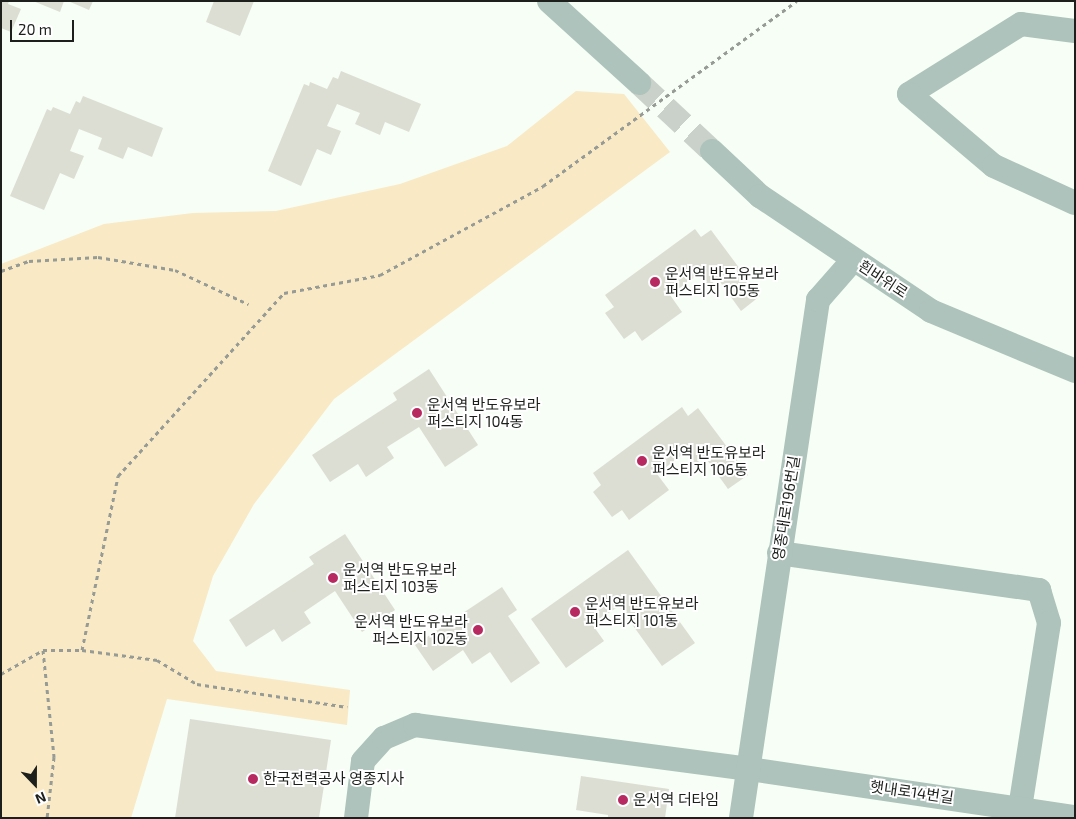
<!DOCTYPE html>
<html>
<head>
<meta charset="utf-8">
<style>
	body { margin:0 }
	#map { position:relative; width:1076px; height:819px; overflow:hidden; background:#f6fef5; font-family:"Exo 2","Noto Sans KR",sans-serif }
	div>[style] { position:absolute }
	.green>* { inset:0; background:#f9e9c5 }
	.building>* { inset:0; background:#dcded3 }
	.minor-tunnel>* { height:24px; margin-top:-12px; transform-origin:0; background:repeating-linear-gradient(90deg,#cad1ca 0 24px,transparent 0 36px) }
	.path>* { height:3px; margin-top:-1.5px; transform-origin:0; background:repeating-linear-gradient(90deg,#969b95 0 4px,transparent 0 8px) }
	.minor>* { height:24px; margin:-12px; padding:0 12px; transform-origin:12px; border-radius:12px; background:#adc3bb }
	.dots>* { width:14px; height:14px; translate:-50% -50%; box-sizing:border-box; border:2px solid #fff; border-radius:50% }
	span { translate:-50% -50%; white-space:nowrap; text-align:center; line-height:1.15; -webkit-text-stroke:4px #fff; paint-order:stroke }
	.poi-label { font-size:15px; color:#1c1f1c }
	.left { translate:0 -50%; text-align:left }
	.right { translate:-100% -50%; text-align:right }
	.street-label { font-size:15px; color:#1c1f1c }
	.frame { position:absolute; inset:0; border:2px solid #1c1f1c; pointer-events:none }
	.north { position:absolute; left:10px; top:759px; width:50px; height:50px; -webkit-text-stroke:4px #fff; paint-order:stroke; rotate:158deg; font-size:14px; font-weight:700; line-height:20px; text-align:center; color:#1c1f1c }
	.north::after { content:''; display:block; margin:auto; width:18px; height:22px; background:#1c1f1c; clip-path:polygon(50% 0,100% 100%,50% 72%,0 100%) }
	.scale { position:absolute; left:10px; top:20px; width:64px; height:22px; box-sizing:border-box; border:2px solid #1c1f1c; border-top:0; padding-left:6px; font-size:15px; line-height:18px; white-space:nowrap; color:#1c1f1c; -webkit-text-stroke:4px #fff; paint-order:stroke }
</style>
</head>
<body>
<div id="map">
	<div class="green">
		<i style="clip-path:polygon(576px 91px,624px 94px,670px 152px,334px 399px,254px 504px,213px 576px,193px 641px,216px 671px,350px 690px,347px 725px,167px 699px,131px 818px,1px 818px,1px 264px,104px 224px,193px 213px,276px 211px,400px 184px,507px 146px)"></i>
	</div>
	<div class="building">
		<i style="clip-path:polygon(1px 1px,9px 1px,8px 4px,21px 9px,11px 32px,1px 28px)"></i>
		<i style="clip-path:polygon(33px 1px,64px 1px,60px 12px)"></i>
		<i style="clip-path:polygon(68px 1px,93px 1px,89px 10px)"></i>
		<i style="clip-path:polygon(214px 1px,254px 1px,240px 36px,206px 22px)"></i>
		<i style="clip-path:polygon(341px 71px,421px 104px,409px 132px,385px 122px,380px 135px,355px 124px,360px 113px,337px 104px,327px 126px,341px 131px,331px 155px,317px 149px,301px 186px,268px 171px,304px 84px,309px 86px,310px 82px,327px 89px,333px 77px,338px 79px)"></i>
		<i style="clip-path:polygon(83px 96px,163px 128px,152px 157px,128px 147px,123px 159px,98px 149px,102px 138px,79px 129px,70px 151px,84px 156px,74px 179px,60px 173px,44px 210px,10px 196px,47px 109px,51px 111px,53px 107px,70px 114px,76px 101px,80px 103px)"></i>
		<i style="clip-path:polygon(695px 229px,701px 237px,711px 230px,760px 296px,741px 311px,718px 279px,708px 286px,699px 274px,670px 295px,682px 312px,642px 341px,635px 331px,624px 339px,605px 313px,614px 307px,605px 295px)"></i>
		<i style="clip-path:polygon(429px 369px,478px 445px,445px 467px,419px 427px,387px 447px,394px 458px,366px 477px,358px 464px,330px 482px,312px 455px,397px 400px,393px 393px)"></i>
		<i style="clip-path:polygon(682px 407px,688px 416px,698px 408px,748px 475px,728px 489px,705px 457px,695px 464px,686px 452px,657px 474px,669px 490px,629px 520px,622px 510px,612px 517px,593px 492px,601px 485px,593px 473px)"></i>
		<i style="clip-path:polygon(345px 534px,395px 610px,362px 632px,335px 591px,304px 612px,311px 623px,282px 642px,274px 629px,246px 647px,229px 620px,314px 564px,309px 557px)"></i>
		<i style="clip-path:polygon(628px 550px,695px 643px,662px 666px,619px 606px,592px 624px,604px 641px,566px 668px,531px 619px)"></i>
		<i style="clip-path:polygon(502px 587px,517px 610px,508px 616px,540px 663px,511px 683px,490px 652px,472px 664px,463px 650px,433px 671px,415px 645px)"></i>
		<i style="clip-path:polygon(190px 719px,331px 740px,319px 818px,175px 818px)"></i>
		<i style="clip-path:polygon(581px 776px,669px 789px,665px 818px,608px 818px,608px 815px,576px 810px)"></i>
	</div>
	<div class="minor-tunnel">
		<i style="left:639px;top:83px;width:100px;rotate:43deg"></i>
	</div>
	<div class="path">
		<i style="left:1px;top:271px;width:30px;rotate:-20deg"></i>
		<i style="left:29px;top:261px;width:69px;rotate:-3.3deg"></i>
		<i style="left:98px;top:257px;width:78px;rotate:9.6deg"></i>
		<i style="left:175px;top:270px;width:81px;rotate:25deg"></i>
		<i style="left:43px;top:650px;width:108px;rotate:84.1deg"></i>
		<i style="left:54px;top:757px;width:61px;rotate:96.5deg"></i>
		<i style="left:82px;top:650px;width:178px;rotate:-78.3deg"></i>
		<i style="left:118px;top:476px;width:247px;rotate:-47.8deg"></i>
		<i style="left:284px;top:293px;width:98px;rotate:-10.6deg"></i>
		<i style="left:380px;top:275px;width:186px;rotate:-28.6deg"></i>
		<i style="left:543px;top:186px;width:314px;rotate:-36.1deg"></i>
		<i style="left:1px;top:674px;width:48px;rotate:-29.7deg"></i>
		<i style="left:43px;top:650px;width:39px"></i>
		<i style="left:82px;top:650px;width:76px;rotate:7.6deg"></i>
		<i style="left:157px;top:660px;width:47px;rotate:31deg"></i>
		<i style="left:197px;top:684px;width:152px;rotate:8.7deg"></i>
	</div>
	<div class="minor">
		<i style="left:549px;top:1px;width:122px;rotate:42.3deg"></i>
		<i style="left:1075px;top:31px;width:54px;rotate:-172.6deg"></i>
		<i style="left:1021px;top:24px;width:132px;rotate:148deg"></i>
		<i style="left:909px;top:94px;width:111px;rotate:40.3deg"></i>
		<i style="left:994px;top:166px;width:89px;rotate:24.6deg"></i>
		<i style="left:712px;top:151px;width:66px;rotate:43.2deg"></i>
		<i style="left:760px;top:196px;width:206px;rotate:33.9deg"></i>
		<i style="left:931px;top:311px;width:156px;rotate:22.6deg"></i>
		<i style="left:779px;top:553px;width:263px;rotate:8.1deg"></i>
		<i style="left:1039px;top:590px;width:34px;rotate:73deg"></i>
		<i style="left:1049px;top:623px;width:187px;rotate:98.9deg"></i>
		<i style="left:356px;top:818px;width:57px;rotate:-83deg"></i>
		<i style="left:363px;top:761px;width:31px;rotate:-48deg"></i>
		<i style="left:384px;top:738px;width:34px;rotate:-23deg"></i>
		<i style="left:415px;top:725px;width:337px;rotate:7.5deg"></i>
		<i style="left:749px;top:769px;width:330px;rotate:8.4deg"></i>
		<i style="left:741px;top:818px;width:524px;rotate:-81.54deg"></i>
		<i style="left:818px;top:300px;width:53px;rotate:-48.8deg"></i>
	</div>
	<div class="dots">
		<i style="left:655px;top:282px;background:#b72a61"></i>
		<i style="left:417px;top:413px;background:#b72a61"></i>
		<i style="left:642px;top:461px;background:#b72a61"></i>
		<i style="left:333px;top:578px;background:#b72a61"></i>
		<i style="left:575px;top:612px;background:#b72a61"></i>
		<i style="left:478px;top:630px;background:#b72a61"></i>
		<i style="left:253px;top:779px;background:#b72a61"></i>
		<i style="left:623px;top:800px;background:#b72a61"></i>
	</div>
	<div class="poi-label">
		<span class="left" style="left:665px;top:282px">운서역 반도유보라<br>퍼스티지 105동</span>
		<span class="left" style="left:427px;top:413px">운서역 반도유보라<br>퍼스티지 104동</span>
		<span class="left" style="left:652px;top:461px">운서역 반도유보라<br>퍼스티지 106동</span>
		<span class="left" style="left:343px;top:578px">운서역 반도유보라<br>퍼스티지 103동</span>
		<span class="left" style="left:585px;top:612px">운서역 반도유보라<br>퍼스티지 101동</span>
		<span class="right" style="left:468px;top:630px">운서역 반도유보라<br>퍼스티지 102동</span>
		<span class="left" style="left:263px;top:779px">한국전력공사 영종지사</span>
		<span class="left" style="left:633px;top:800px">운서역 더타임</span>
	</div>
	<div class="street-label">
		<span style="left:883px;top:279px;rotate:33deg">흰바위로</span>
		<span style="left:786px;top:508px;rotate:-81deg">영종대로196번길</span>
		<span style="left:912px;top:792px;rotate:8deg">햇내로14번길</span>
	</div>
	<div class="frame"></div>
	<div class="north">N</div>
	<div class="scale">20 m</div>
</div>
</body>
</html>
